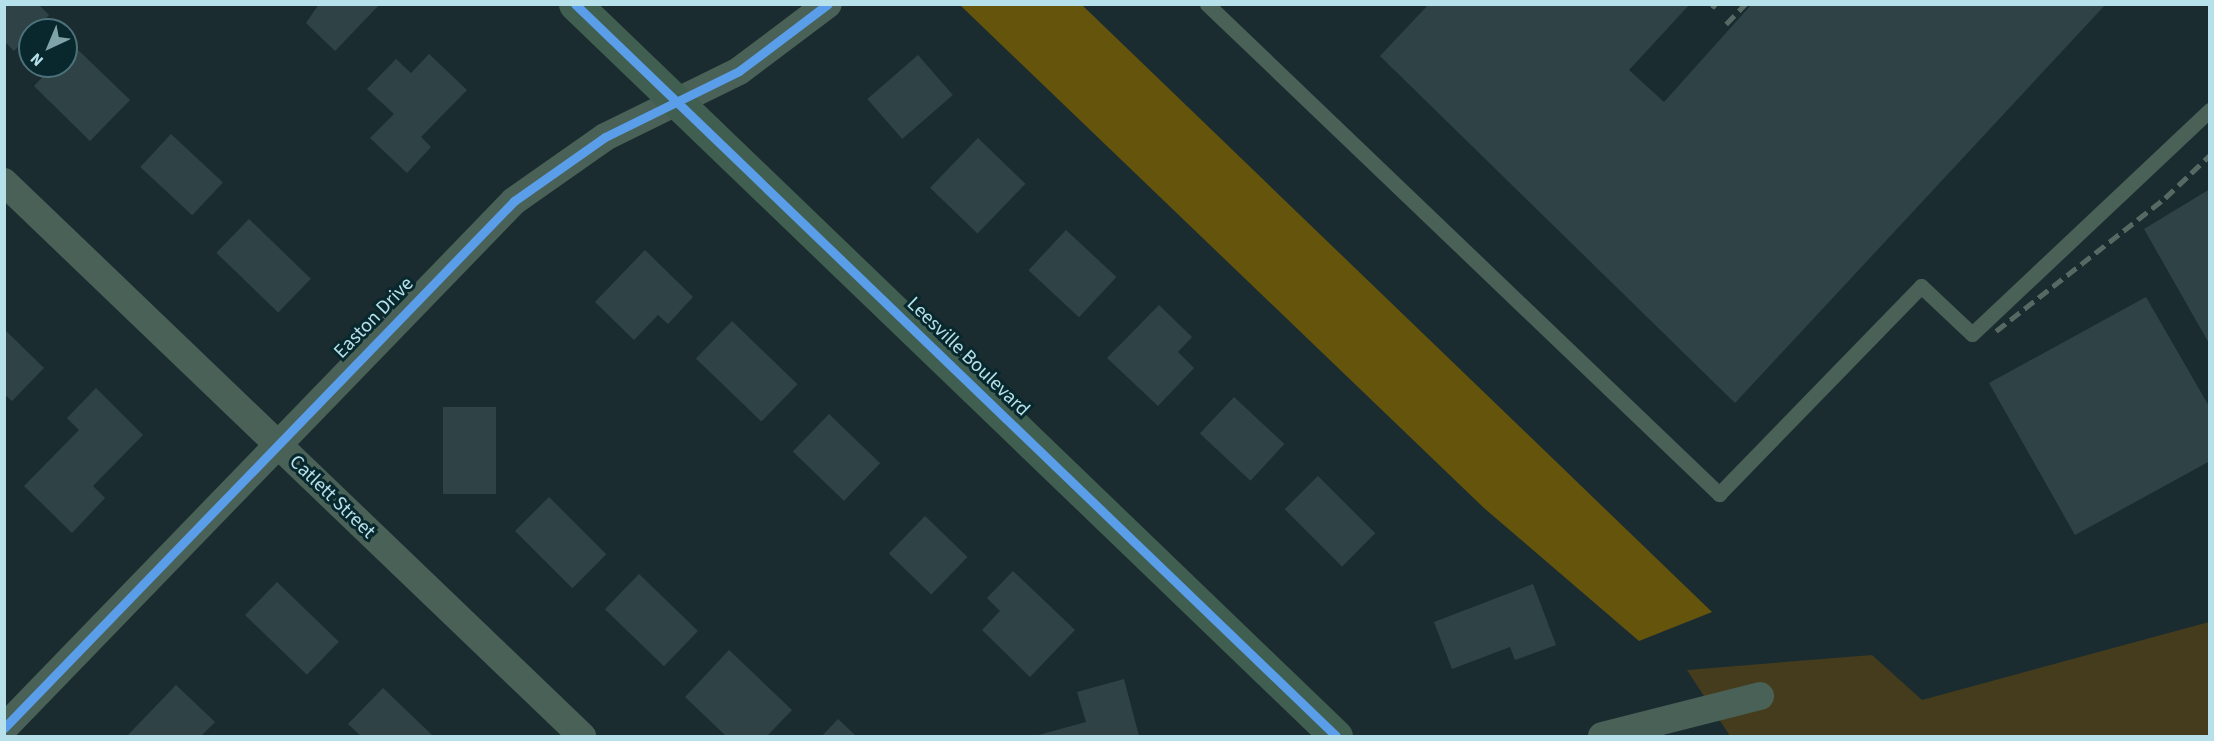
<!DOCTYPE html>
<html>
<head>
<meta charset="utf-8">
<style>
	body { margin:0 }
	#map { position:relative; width:2214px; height:741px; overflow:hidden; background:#1b2c30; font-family:"Source Sans 3",sans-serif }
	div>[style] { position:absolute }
	.green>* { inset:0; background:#443c1c }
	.forest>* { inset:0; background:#65550c }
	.building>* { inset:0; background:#2f4347; transform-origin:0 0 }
	.lane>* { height:15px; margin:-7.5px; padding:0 7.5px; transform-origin:7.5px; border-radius:7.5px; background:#496156 }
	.street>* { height:28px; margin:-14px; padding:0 14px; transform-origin:14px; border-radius:14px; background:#496156 }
	.secondary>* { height:33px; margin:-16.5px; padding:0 16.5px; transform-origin:16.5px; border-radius:16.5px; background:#415f51 }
	.rail>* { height:4.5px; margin-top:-2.25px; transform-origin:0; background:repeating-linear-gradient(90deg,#566962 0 12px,transparent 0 18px) }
	.cycleway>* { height:9px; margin:-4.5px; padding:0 4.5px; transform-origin:4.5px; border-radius:4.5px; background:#5a9eea }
	span { translate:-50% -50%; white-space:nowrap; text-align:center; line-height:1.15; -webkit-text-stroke:6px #08282e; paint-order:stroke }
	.street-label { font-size:20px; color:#b6e1ea }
	.frame { position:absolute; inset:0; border:6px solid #b6e1ea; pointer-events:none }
	.north { position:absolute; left:18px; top:18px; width:60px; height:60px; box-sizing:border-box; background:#08282e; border:2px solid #4e7279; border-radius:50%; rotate:224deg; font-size:16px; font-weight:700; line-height:24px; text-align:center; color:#b6e1ea }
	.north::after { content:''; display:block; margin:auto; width:21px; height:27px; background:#80a2a9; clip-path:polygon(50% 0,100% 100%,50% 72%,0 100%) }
</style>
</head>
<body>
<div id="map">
	<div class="green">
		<i style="clip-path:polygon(2209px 622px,2209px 736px,1730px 736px,1687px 670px,1872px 655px,1922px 700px)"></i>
	</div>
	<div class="forest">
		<i style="clip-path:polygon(960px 5px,1082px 5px,1712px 612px,1639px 641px,1484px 508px)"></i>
	</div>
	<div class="building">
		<i style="clip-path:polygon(5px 4px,38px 4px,49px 15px,14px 51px,5px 42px)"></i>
		<i style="clip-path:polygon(319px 4px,380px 4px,335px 51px,306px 23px)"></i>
		<i style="clip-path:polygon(1429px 4px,1690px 4px,1629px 70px,1664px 102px,1752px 4px,2106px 4px,1735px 403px,1380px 56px)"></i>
		<i style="clip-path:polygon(73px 45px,130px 100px,90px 141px,34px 86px,53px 66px,66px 66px,66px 53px)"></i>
		<i style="clip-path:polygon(429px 54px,467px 90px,421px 137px,431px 147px,407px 173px,370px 138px,394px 114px,367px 89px,396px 59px,411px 73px)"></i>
		<i style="left:918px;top:55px;width:53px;height:67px;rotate:49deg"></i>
		<i style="left:171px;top:134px;width:71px;height:45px;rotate:43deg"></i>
		<i style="left:978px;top:138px;width:66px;height:69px;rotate:44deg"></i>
		<i style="clip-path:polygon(2210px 189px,2210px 345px,2144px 229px)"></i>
		<i style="left:249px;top:219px;width:86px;height:47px;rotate:44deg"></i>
		<i style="left:1066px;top:230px;width:69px;height:55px;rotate:43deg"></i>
		<i style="clip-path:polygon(645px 250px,693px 297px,668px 324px,658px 315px,634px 340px,595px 302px)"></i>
		<i style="clip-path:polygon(2146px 297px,2210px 408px,2210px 461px,2075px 535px,1989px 383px)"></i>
		<i style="clip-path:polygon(1159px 305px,1192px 337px,1178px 352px,1194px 368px,1158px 406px,1107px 358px)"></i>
		<i style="left:732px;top:321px;width:91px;height:52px;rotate:44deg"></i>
		<i style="clip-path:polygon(4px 329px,44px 368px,12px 401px,4px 394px)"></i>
		<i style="clip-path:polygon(96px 388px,143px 435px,93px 486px,105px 498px,72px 533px,24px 486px,79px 430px,67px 418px)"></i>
		<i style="left:1234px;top:397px;width:69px;height:50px;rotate:43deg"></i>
		<i style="left:443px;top:407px;width:53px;height:87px"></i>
		<i style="left:829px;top:414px;width:71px;height:52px;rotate:44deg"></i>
		<i style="left:1318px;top:476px;width:81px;height:47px;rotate:45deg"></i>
		<i style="left:549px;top:497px;width:81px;height:48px;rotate:45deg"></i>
		<i style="left:925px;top:516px;width:59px;height:52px;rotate:44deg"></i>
		<i style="clip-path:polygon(1013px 571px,1075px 630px,1030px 677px,982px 630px,1000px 611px,987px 598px)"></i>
		<i style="left:639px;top:574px;width:82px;height:49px;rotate:44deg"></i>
		<i style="left:277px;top:582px;width:86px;height:46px;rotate:44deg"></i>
		<i style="clip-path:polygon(1533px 584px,1556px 645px,1515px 660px,1510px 647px,1452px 669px,1434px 622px)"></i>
		<i style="clip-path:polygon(729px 650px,792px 710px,767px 736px,726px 736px,685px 697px)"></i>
		<i style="clip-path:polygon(1124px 679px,1139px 736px,1035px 736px,1086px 722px,1077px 692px)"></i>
		<i style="clip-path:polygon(176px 685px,215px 722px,201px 736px,127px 736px)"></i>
		<i style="clip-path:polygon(383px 688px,433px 736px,361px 736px,348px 724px)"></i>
		<i style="clip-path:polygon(838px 719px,856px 736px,822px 736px)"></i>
	</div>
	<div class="lane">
		<i style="left:1207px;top:4px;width:709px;rotate:43.74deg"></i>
		<i style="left:1719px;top:494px;width:290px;rotate:-45.8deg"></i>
		<i style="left:1921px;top:286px;width:70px;rotate:43.3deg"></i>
		<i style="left:1972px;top:334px;width:327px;rotate:-43.3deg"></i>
	</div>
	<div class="street">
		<i style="left:4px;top:182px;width:801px;rotate:43.79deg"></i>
		<i style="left:4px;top:728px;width:733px;rotate:-45.94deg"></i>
		<i style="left:514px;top:201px;width:111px;rotate:-35.1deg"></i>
		<i style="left:605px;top:137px;width:149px;rotate:-26.2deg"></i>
		<i style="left:739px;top:71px;width:111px;rotate:-37deg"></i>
		<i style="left:1602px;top:736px;width:163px;rotate:-14.2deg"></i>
	</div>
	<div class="secondary">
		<i style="left:575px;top:4px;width:1056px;rotate:43.89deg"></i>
	</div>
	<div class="rail">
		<i style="left:1712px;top:8px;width:5px;rotate:-53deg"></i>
		<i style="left:1726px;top:24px;width:28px;rotate:-46deg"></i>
		<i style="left:1996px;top:331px;width:215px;rotate:-38.2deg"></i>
		<i style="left:2165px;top:198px;width:62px;rotate:-43.7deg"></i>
	</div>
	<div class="cycleway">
		<i style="left:575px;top:4px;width:1056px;rotate:43.89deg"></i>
		<i style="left:4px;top:728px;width:733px;rotate:-45.94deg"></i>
		<i style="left:514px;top:201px;width:111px;rotate:-35.1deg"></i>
		<i style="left:605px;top:137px;width:149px;rotate:-26.2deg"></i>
		<i style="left:739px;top:71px;width:111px;rotate:-37deg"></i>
	</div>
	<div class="street-label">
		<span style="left:374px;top:318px;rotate:-46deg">Easton Drive</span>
		<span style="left:968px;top:357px;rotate:44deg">Leesville Boulevard</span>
		<span style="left:332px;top:497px;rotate:44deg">Catlett Street</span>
	</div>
	<div class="frame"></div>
	<div class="north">N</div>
</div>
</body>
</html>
